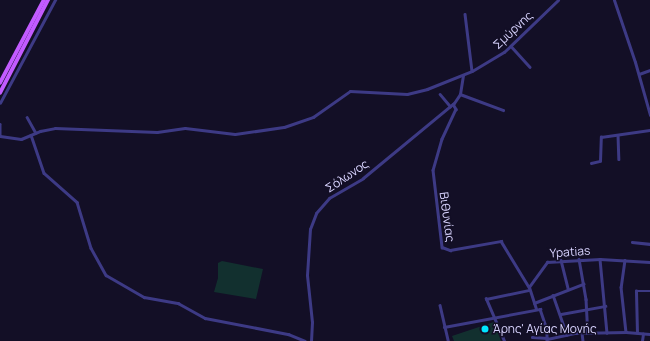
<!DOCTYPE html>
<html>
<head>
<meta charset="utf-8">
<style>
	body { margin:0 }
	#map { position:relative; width:650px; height:341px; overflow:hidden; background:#130f26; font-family:Manrope,sans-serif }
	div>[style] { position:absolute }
	.green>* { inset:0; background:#12302f }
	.minor>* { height:2.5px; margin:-1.25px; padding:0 1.25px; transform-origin:1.25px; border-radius:1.25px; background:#3d3a85 }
	.tertiary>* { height:3px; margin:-1.5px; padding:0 1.5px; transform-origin:1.5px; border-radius:1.5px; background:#3d3a85 }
	.primary>* { height:3.5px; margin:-1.75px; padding:0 1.75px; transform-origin:1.75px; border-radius:1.75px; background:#c25bff }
	.dots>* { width:11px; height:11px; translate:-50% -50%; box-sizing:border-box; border:2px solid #130f26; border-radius:50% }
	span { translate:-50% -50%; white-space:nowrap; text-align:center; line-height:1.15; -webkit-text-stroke:3px #130f26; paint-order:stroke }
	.street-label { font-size:12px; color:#d9d4ff }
	.poi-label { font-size:12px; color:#d9d4ff }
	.left { translate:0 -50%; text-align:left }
</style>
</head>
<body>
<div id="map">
	<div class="green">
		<i style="clip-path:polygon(222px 261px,263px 269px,256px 299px,214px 292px,218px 278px,218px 263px)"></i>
		<i style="clip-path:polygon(494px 322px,501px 341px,454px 341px,452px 336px)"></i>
	</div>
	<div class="minor">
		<i style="left:465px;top:14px;width:57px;rotate:83deg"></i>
		<i style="left:511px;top:46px;width:28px;rotate:48deg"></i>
		<i style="left:639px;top:74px;width:12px;rotate:-20deg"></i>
		<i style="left:440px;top:94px;width:16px;rotate:50deg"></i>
		<i style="left:460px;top:94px;width:46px;rotate:20.4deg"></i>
		<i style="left:0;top:103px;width:117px;rotate:-61.9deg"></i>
		<i style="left:453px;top:104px;width:6px;rotate:59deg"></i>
		<i style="left:456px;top:109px;width:33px;rotate:115deg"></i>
		<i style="left:442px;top:139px;width:32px;rotate:106deg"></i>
		<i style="left:433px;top:170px;width:78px;rotate:83.3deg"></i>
		<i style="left:442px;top:247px;width:9px;rotate:21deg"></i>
		<i style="left:450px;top:250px;width:52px;rotate:-10deg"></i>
		<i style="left:501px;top:241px;width:54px;rotate:58.7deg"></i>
		<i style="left:27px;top:117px;width:18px;rotate:61deg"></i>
		<i style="left:0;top:124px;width:12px;rotate:90deg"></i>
		<i style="left:31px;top:135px;width:40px;rotate:71.1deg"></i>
		<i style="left:44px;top:173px;width:44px;rotate:41.3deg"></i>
		<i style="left:77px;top:202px;width:48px;rotate:73.1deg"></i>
		<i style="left:91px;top:248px;width:31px;rotate:61deg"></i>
		<i style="left:106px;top:275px;width:44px;rotate:30.1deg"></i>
		<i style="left:144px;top:297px;width:35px;rotate:10deg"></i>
		<i style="left:178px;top:303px;width:31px;rotate:29deg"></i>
		<i style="left:205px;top:318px;width:85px;rotate:10.9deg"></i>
		<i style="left:288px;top:334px;width:18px;rotate:22deg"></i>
		<i style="left:618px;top:135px;width:24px;rotate:88deg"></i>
		<i style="left:591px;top:163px;width:9px;rotate:-13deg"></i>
		<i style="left:600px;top:161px;width:24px;rotate:-88deg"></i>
		<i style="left:601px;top:137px;width:49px;rotate:-8.1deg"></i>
		<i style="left:632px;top:242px;width:18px;rotate:6deg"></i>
		<i style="left:579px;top:259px;width:41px;rotate:80.1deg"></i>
		<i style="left:586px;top:299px;width:34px;rotate:87deg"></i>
		<i style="left:600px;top:259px;width:74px;rotate:84.6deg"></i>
		<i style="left:561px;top:260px;width:30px;rotate:76deg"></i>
		<i style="left:625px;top:260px;width:27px;rotate:98deg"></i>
		<i style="left:621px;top:287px;width:45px;rotate:83.7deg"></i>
		<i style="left:553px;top:295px;width:42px;rotate:70.7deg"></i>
		<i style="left:534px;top:303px;width:53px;rotate:-21.2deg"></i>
		<i style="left:440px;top:305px;width:37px;rotate:77deg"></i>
		<i style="left:536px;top:309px;width:23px;rotate:-108deg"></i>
		<i style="left:529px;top:287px;width:31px;rotate:-54deg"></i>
		<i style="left:547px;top:262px;width:53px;rotate:-3.2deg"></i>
		<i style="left:600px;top:259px;width:50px;rotate:3.4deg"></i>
		<i style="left:561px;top:314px;width:45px;rotate:-10.3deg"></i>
		<i style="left:444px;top:327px;width:98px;rotate:-10.6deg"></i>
		<i style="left:540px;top:309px;width:21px;rotate:71deg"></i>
		<i style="left:547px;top:329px;width:12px;rotate:90deg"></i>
		<i style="left:582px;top:333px;width:8px;rotate:83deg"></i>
		<i style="left:637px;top:333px;width:42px;rotate:-91.4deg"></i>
		<i style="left:636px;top:291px;width:14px"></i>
		<i style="left:532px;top:337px;width:15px;rotate:4deg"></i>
		<i style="left:547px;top:339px;width:29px;rotate:-12deg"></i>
		<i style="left:575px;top:333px;width:51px;rotate:-1.1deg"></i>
		<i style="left:626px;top:332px;width:24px;rotate:5deg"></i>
		<i style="left:504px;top:341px;width:46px;rotate:-113.2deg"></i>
		<i style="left:486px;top:299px;width:44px;rotate:-11.8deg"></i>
		<i style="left:642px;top:341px;width:7px;rotate:-82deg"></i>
	</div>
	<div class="tertiary">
		<i style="left:614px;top:0;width:65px;rotate:71.3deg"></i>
		<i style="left:635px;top:62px;width:55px;rotate:74.2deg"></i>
		<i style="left:0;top:136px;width:21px;rotate:8deg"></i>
		<i style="left:21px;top:139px;width:21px;rotate:-23deg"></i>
		<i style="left:40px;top:131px;width:15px;rotate:-11deg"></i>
		<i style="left:55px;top:128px;width:102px;rotate:2.2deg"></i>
		<i style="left:157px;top:132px;width:28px;rotate:-8deg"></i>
		<i style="left:185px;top:128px;width:50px;rotate:6.8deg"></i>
		<i style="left:235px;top:134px;width:49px;rotate:-8.1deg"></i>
		<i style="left:284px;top:127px;width:31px;rotate:-19deg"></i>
		<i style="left:313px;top:117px;width:45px;rotate:-35.1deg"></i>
		<i style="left:350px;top:91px;width:57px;rotate:3deg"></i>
		<i style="left:407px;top:94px;width:21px;rotate:-14deg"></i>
		<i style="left:427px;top:89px;width:48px;rotate:-21.8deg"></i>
		<i style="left:472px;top:71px;width:37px;rotate:-31deg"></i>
		<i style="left:504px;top:52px;width:75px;rotate:-43.9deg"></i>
		<i style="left:311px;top:341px;width:19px;rotate:-87deg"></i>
		<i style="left:312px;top:322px;width:47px;rotate:-96.1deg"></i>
		<i style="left:307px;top:275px;width:46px;rotate:-86.3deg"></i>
		<i style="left:310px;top:229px;width:17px;rotate:-69deg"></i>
		<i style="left:316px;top:213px;width:20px;rotate:-49deg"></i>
		<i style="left:329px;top:198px;width:39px;rotate:-30deg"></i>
		<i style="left:363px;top:178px;width:118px;rotate:-39.5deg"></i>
		<i style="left:454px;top:103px;width:11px;rotate:-56deg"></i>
		<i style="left:460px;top:94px;width:19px;rotate:-81deg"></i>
	</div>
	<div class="primary">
		<i style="left:0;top:83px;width:94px;rotate:-62.1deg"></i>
		<i style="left:0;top:93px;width:105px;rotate:-62.7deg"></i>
	</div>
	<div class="dots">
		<i style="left:485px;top:329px;background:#00e5ff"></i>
	</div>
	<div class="street-label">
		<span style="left:513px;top:30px;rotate:-43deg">Σμύρνης</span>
		<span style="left:347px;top:176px;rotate:-34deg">Σόλωνος</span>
		<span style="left:447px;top:217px;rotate:82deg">Βιθυνίας</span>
		<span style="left:570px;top:252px;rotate:-4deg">Ypatias</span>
	</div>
	<div class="poi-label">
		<span class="left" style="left:493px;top:329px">Άρης' Αγίας Μονής</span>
	</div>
</div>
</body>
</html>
